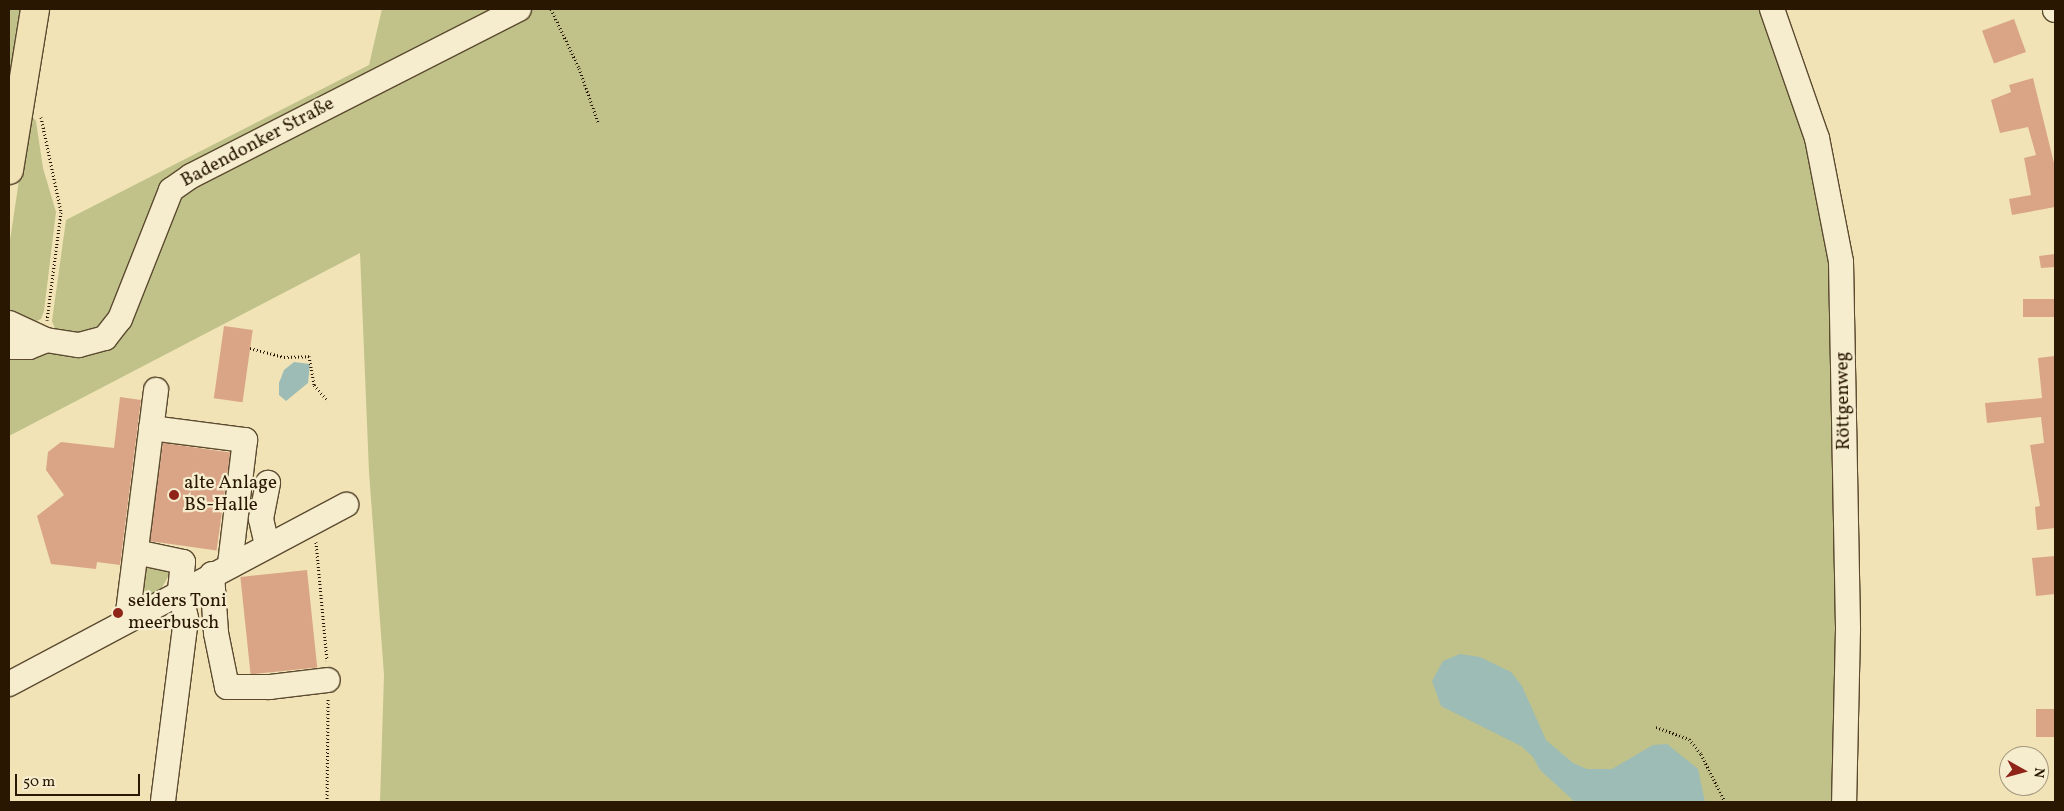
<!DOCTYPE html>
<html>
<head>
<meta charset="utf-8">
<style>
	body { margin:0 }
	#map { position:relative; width:2064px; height:811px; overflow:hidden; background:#f1e3b5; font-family:Vollkorn,serif }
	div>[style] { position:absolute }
	.green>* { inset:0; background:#c0c28a }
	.water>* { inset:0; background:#9dbcb6 }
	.building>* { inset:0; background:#d9a586; transform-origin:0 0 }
	.path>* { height:3px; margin-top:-1.5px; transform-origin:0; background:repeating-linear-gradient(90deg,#291702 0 1px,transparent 0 3.5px) }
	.roads { filter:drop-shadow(1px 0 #5b4a2f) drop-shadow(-1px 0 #5b4a2f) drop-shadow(0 1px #5b4a2f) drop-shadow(0 -1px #5b4a2f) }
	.minor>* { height:24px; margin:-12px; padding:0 12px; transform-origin:12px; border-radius:12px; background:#f6edcf }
	.major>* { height:28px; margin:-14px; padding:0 14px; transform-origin:14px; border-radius:14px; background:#f1e3b5 }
	.dots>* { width:14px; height:14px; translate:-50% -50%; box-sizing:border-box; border:2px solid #f6edcf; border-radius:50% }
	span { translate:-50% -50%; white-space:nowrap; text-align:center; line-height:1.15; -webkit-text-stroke:4.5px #f6edcf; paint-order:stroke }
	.street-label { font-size:19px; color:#291702 }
	.poi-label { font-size:19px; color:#291702 }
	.left { translate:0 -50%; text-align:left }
	.frame { position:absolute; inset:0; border:10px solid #291702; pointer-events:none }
	.north { position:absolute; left:1999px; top:746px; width:50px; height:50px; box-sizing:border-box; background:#f6edcf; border:1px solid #a4977d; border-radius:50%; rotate:97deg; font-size:14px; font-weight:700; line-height:20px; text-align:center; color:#291702 }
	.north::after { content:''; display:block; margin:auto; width:18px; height:22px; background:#8f2418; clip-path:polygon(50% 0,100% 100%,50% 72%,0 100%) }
	.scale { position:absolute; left:15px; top:774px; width:125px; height:22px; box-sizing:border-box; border:2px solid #291702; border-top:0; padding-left:6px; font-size:15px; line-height:18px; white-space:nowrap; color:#291702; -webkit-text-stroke:4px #f6edcf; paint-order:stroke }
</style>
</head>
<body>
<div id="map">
	<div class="green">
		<i style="clip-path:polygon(10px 9px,21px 9px,9px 84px,9px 20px)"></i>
		<i style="clip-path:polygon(382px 9px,1769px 9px,1814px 138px,1838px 263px,1841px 630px,1838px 802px,380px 802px,384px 675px,369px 472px,360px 253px,9px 436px,9px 357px,37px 351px,95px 350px,108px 345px,126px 322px,168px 208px,177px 193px,360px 99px,361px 86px,166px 184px,114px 316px,104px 329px,80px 337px,56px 331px,52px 321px,66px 220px,369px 65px)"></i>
		<i style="clip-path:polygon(29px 113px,36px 121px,43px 168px,56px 212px,44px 311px,41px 319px,33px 323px,9px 315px,9px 247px)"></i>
		<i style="clip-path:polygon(144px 556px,169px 571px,168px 577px,157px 596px,137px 606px)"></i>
	</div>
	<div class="water">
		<i style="clip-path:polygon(294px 362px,310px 364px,308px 383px,286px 401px,279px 395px,279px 383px,284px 370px)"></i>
		<i style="clip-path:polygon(1460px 654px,1480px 657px,1511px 672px,1522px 686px,1546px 740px,1573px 763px,1587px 769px,1612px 769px,1653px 745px,1667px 744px,1698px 769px,1705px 802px,1575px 802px,1540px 770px,1533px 757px,1521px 746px,1441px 706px,1432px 681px,1443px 661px)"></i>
	</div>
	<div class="building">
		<i style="left:2014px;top:19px;width:35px;height:34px;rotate:70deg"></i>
		<i style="clip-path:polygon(2033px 78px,2055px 167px,2055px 207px,2012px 215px,2009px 199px,2031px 195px,2024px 158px,2036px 155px,2028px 127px,2000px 133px,1991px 100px,2011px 92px,2009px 85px)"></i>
		<i style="clip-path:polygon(2055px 254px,2055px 267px,2041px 268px,2039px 256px)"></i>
		<i style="left:2055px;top:299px;width:18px;height:32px;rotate:90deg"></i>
		<i style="left:224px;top:326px;width:29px;height:73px;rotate:8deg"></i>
		<i style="clip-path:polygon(2055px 356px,2055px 528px,2037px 530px,2035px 507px,2040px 506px,2030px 445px,2044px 443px,2041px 417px,1987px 423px,1985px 403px,2042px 398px,2038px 358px)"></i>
		<i style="clip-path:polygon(120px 397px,141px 400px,120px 565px,97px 562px,96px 569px,51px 564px,37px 516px,64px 495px,46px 470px,48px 452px,61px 442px,114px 448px)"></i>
		<i style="left:163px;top:443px;width:68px;height:99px;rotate:8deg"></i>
		<i style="clip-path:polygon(2055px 556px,2055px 594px,2036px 596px,2032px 558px)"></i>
		<i style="left:307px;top:570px;width:98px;height:67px;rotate:84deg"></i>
		<i style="left:2036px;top:709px;width:19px;height:28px"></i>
	</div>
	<div class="path">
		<i style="left:551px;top:9px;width:65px;rotate:64.6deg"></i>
		<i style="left:579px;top:68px;width:57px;rotate:70.6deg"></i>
		<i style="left:41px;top:117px;width:97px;rotate:78.1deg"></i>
		<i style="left:61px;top:212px;width:109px;rotate:97.4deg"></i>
		<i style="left:250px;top:348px;width:35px;rotate:15deg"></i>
		<i style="left:284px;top:357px;width:25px;rotate:-2deg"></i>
		<i style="left:309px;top:356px;width:29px;rotate:80deg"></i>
		<i style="left:314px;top:385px;width:21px;rotate:49deg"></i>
		<i style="left:316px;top:542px;width:119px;rotate:84.7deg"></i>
		<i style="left:1656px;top:727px;width:35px;rotate:20deg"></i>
		<i style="left:1689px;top:739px;width:19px;rotate:51deg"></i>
		<i style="left:1701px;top:754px;width:54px;rotate:63.4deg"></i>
		<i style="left:327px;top:802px;width:103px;rotate:-89.4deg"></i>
	</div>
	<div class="roads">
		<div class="minor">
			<i style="left:1772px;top:9px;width:137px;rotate:70.8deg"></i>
			<i style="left:1817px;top:138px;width:126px;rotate:79deg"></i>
			<i style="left:1841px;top:262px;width:368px;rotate:88.9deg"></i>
			<i style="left:1848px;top:630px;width:172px;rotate:91.3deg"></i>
			<i style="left:2055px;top:9px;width:1px;rotate:90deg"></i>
			<i style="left:9px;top:323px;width:41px;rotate:24.7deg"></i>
			<i style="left:46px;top:340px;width:33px;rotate:9deg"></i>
			<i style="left:79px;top:345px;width:27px;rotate:-15deg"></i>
			<i style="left:105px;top:338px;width:24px;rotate:-52deg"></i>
			<i style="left:120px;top:319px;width:139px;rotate:-68.4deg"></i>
			<i style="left:171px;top:190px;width:24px;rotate:-35deg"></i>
			<i style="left:191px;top:176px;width:368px;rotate:-27deg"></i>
			<i style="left:9px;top:347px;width:20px"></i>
			<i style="left:29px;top:347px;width:18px;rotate:-22deg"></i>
			<i style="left:151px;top:428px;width:95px;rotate:7.3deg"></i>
			<i style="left:245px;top:440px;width:125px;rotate:96.9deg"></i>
			<i style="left:267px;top:545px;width:27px;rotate:-103deg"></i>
			<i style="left:261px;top:519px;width:37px;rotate:-79deg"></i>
			<i style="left:136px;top:552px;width:48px;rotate:12deg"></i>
			<i style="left:183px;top:562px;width:30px;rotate:96deg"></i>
			<i style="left:180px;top:592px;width:28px;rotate:77deg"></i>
			<i style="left:186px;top:619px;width:184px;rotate:97.2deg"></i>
			<i style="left:212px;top:574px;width:59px;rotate:86.1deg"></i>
			<i style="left:216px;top:633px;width:55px;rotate:78.5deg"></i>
			<i style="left:227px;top:687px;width:43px"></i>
			<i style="left:270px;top:687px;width:58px;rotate:-6.9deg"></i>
			<i style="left:127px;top:620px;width:232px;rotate:-82.8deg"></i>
			<i style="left:9px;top:684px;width:382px;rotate:-28deg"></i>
		</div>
		<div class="major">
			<i style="left:9px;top:170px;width:163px;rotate:-80.8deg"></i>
		</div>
	</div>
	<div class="dots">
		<i style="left:174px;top:495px;background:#8f2418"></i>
		<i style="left:118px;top:613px;background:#8f2418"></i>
	</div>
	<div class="street-label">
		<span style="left:258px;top:143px;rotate:-28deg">Badendonker Straße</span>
		<span style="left:1844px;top:401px;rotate:-91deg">Röttgenweg</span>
	</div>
	<div class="poi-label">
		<span class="left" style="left:184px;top:495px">alte Anlage<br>BS-Halle</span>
		<span class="left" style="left:128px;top:613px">selders Toni<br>meerbusch</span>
	</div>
	<div class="frame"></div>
	<div class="north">N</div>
	<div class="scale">50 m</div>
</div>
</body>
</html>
